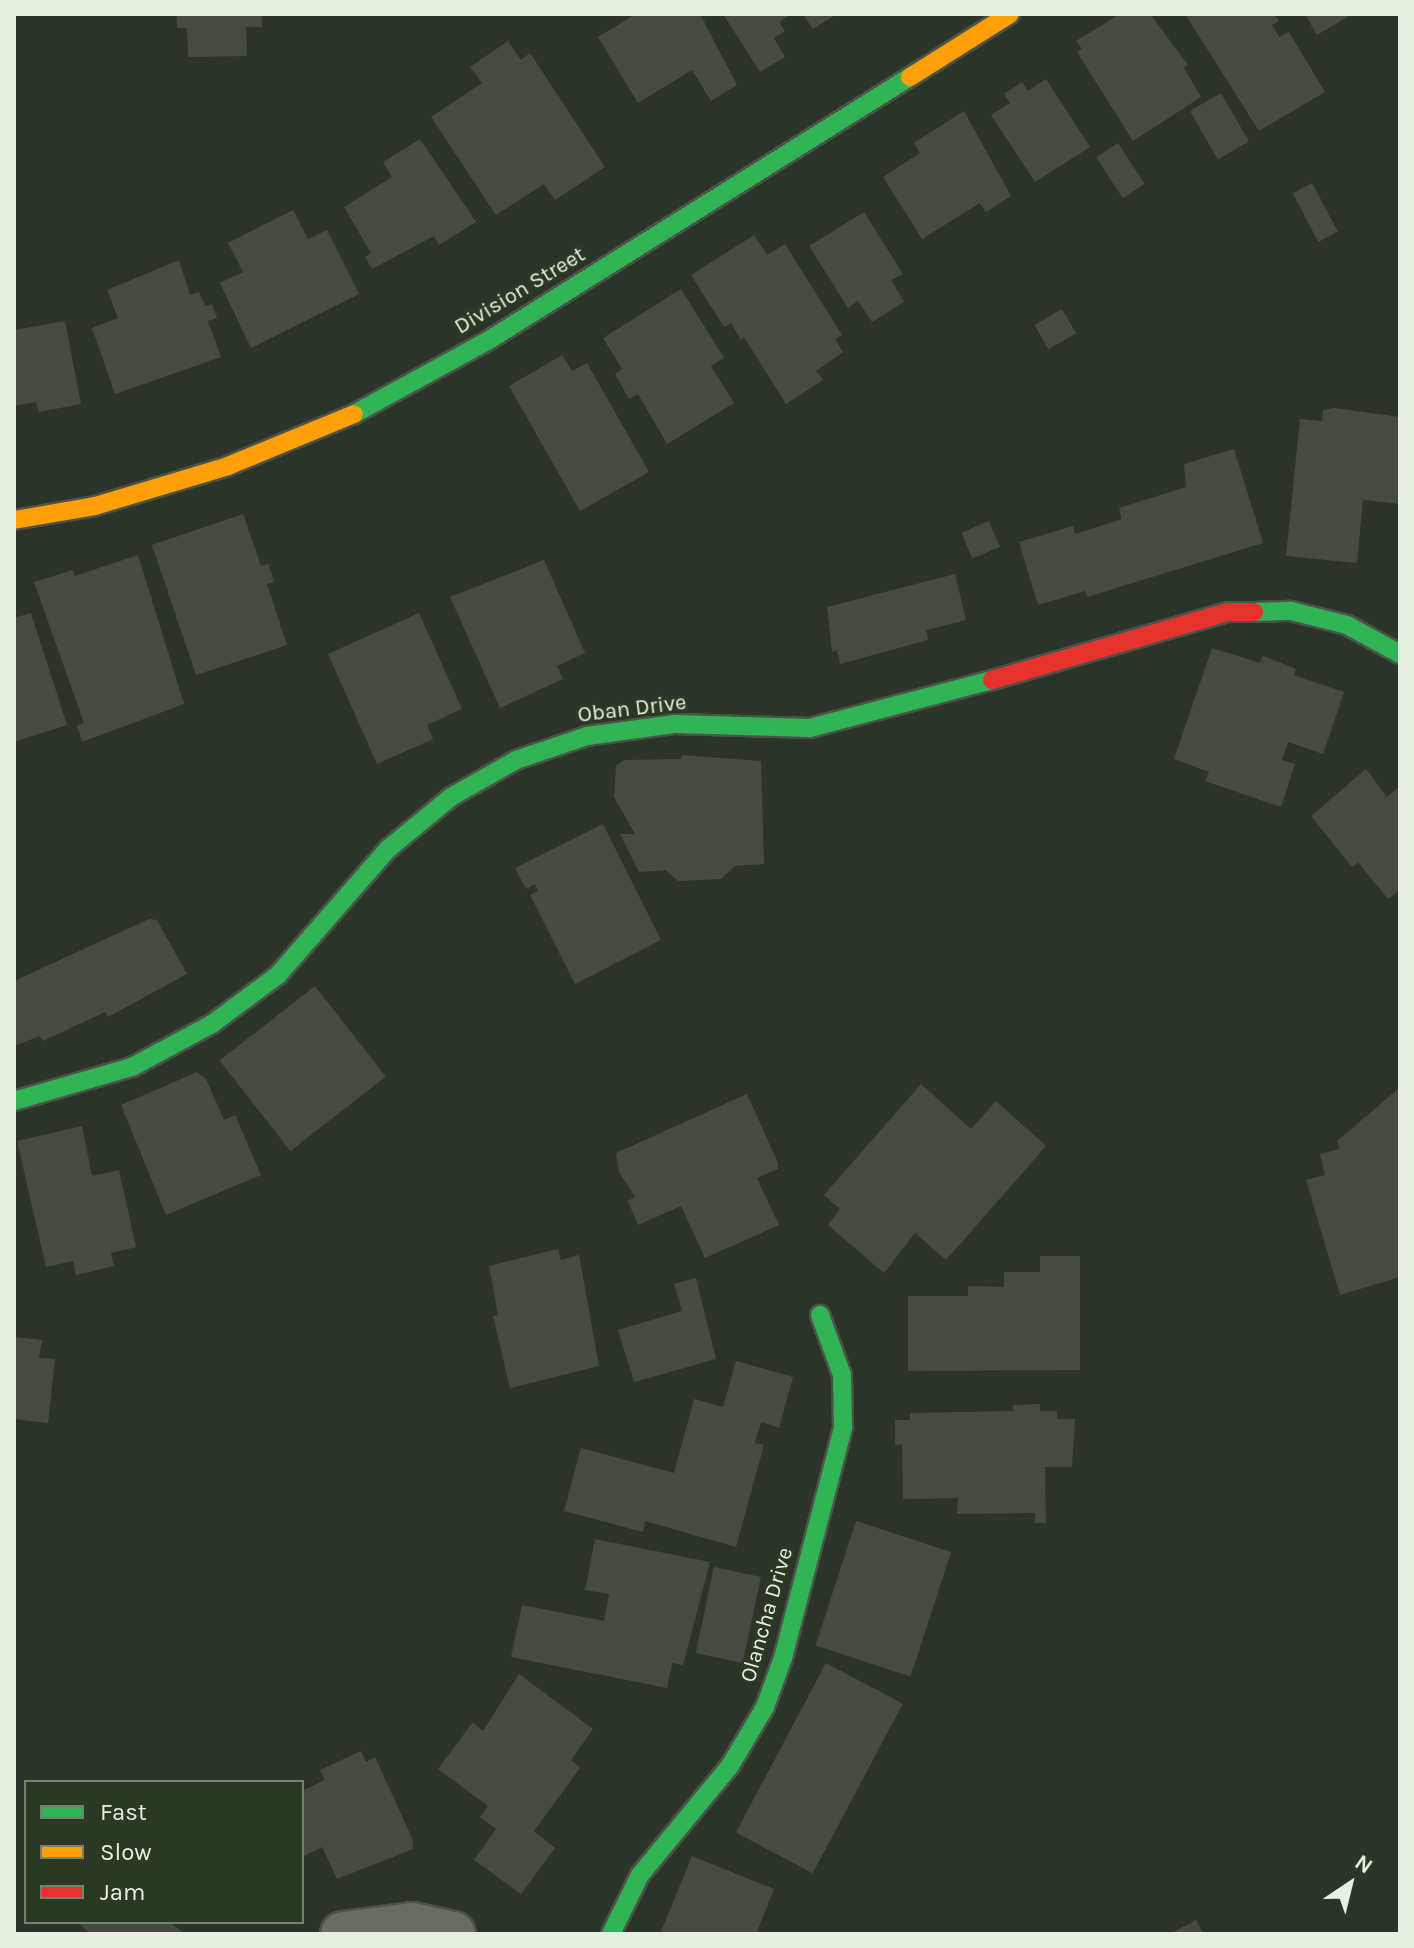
<!DOCTYPE html>
<html>
<head>
<meta charset="utf-8">
<style>
	body { margin:0 }
	#map { position:relative; width:1414px; height:1948px; overflow:hidden; background:#2c3429; font-family:Karla,sans-serif }
	div>[style] { position:absolute }
	.building>* { inset:0; background:#454b42; transform-origin:0 0 }
	.roads { filter:drop-shadow(2px 0 #4b5248) drop-shadow(-2px 0 #4b5248) drop-shadow(0 2px #4b5248) drop-shadow(0 -2px #4b5248) }
	.street>* { height:44px; margin:-22px; padding:0 22px; transform-origin:22px; border-radius:22px; background:#686d64 }
	.fast>* { height:18px; margin:-9px; padding:0 9px; transform-origin:9px; border-radius:9px; background:#30b455 }
	.slow>* { height:18px; margin:-9px; padding:0 9px; transform-origin:9px; border-radius:9px; background:#ff9f0a }
	.jam>* { height:18px; margin:-9px; padding:0 9px; transform-origin:9px; border-radius:9px; background:#e5322d }
	span { translate:-50% -50%; white-space:nowrap; text-align:center; line-height:1.15; -webkit-text-stroke:6px #2b3924; paint-order:stroke }
	.street-label { font-size:22px; color:#e6efe2 }
	.frame { position:absolute; inset:0; border:16px solid #e6efe2; pointer-events:none }
	.legend { position:absolute; left:24px; top:1780px; width:280px; height:144px; box-sizing:border-box; background:#2b3924; border:2px solid #768270; margin:0; padding:10px 14px; list-style:none; font-size:24px; color:#e6efe2 }
	.legend li { display:flex; align-items:center; gap:16px; height:40px }
	.legend b { width:40px; border:2px solid #768270 }
	.north { position:absolute; left:1310px; top:1844px; width:80px; height:80px; -webkit-text-stroke:6px #2b3924; paint-order:stroke; rotate:35deg; font-size:22px; font-weight:700; line-height:32px; text-align:center; color:#e6efe2 }
	.north::after { content:''; display:block; margin:auto; width:28px; height:36px; background:#e6efe2; clip-path:polygon(50% 0,100% 100%,50% 72%,0 100%) }
</style>
</head>
<body>
<div id="map">
	<div class="building">
		<i style="clip-path:polygon(177px 14px,262px 14px,262px 27px,246px 27px,247px 56px,188px 57px,187px 28px,177px 28px)"></i>
		<i style="clip-path:polygon(636px 14px,700px 14px,737px 85px,711px 101px,692px 70px,638px 103px,598px 37px)"></i>
		<i style="clip-path:polygon(723px 14px,791px 14px,779px 22px,785px 31px,774px 38px,785px 57px,760px 72px)"></i>
		<i style="clip-path:polygon(803px 14px,837px 14px,813px 29px)"></i>
		<i style="clip-path:polygon(1120px 14px,1150px 14px,1188px 65px,1184px 68px,1201px 97px,1133px 141px,1077px 52px,1082px 49px,1076px 41px)"></i>
		<i style="clip-path:polygon(1185px 14px,1274px 14px,1279px 21px,1272px 25px,1279px 37px,1289px 32px,1325px 92px,1259px 131px)"></i>
		<i style="clip-path:polygon(1305px 14px,1352px 14px,1317px 35px)"></i>
		<i style="clip-path:polygon(508px 41px,521px 60px,530px 53px,605px 167px,555px 200px,544px 184px,496px 215px,431px 117px,482px 83px,470px 67px)"></i>
		<i style="clip-path:polygon(1046px 79px,1090px 147px,1035px 182px,991px 115px,1010px 103px,1004px 94px,1022px 82px,1028px 91px)"></i>
		<i style="left:1221px;top:93px;width:56px;height:36px;rotate:60deg"></i>
		<i style="clip-path:polygon(964px 111px,1011px 196px,986px 212px,980px 203px,922px 239px,883px 177px,920px 153px,914px 143px)"></i>
		<i style="clip-path:polygon(420px 139px,476px 222px,439px 245px,434px 236px,372px 269px,365px 257px,371px 253px,344px 207px,392px 177px,383px 162px)"></i>
		<i style="left:1118px;top:143px;width:49px;height:26px;rotate:57deg"></i>
		<i style="left:1312px;top:183px;width:55px;height:22px;rotate:62deg"></i>
		<i style="clip-path:polygon(293px 210px,308px 239px,327px 230px,359px 294px,251px 348px,220px 283px,243px 272px,228px 243px)"></i>
		<i style="clip-path:polygon(864px 212px,903px 274px,891px 280px,904px 302px,872px 322px,858px 301px,848px 308px,809px 246px)"></i>
		<i style="clip-path:polygon(754px 235px,767px 255px,785px 244px,842px 335px,835px 339px,843px 352px,816px 371px,823px 380px,786px 404px,744px 337px,741px 340px,731px 323px,724px 327px,691px 275px)"></i>
		<i style="clip-path:polygon(179px 260px,190px 295px,199px 292px,205px 306px,212px 304px,217px 318px,208px 321px,221px 357px,115px 394px,92px 328px,118px 318px,107px 290px)"></i>
		<i style="clip-path:polygon(681px 289px,724px 358px,711px 366px,734px 403px,667px 444px,638px 394px,629px 399px,615px 374px,622px 369px,603px 338px)"></i>
		<i style="left:1062px;top:309px;width:28px;height:32px;rotate:60deg"></i>
		<i style="clip-path:polygon(65px 321px,81px 404px,39px 412px,36px 402px,14px 406px,14px 330px)"></i>
		<i style="clip-path:polygon(562px 355px,572px 371px,587px 363px,649px 472px,580px 511px,509px 386px)"></i>
		<i style="clip-path:polygon(1334px 408px,1400px 417px,1400px 504px,1363px 500px,1357px 563px,1286px 556px,1300px 419px,1322px 421px,1323px 410px)"></i>
		<i style="clip-path:polygon(1234px 449px,1263px 543px,1087px 597px,1085px 591px,1038px 605px,1019px 542px,1073px 526px,1075px 534px,1122px 519px,1119px 508px,1186px 487px,1184px 464px)"></i>
		<i style="clip-path:polygon(243px 514px,261px 566px,268px 564px,274px 582px,267px 584px,287px 645px,196px 675px,152px 545px)"></i>
		<i style="left:989px;top:521px;width:28px;height:30px;rotate:67deg"></i>
		<i style="clip-path:polygon(138px 555px,184px 704px,82px 742px,77px 726px,84px 723px,34px 582px,73px 570px,75px 576px)"></i>
		<i style="clip-path:polygon(544px 560px,585px 653px,557px 666px,563px 679px,500px 708px,450px 597px)"></i>
		<i style="clip-path:polygon(955px 574px,966px 620px,926px 630px,928px 640px,840px 664px,837px 650px,832px 652px,827px 607px)"></i>
		<i style="clip-path:polygon(31px 613px,67px 725px,14px 742px,14px 618px)"></i>
		<i style="clip-path:polygon(419px 613px,462px 709px,427px 725px,433px 739px,377px 764px,328px 654px)"></i>
		<i style="clip-path:polygon(1212px 648px,1260px 663px,1263px 656px,1296px 669px,1294px 675px,1344px 692px,1323px 754px,1288px 742px,1282px 760px,1295px 764px,1281px 807px,1205px 781px,1209px 772px,1174px 759px)"></i>
		<i style="clip-path:polygon(682px 755px,761px 761px,764px 864px,735px 866px,721px 879px,678px 881px,666px 870px,639px 872px,620px 834px,635px 834px,614px 797px,616px 766px,624px 760px,681px 759px)"></i>
		<i style="clip-path:polygon(1366px 769px,1387px 797px,1400px 786px,1400px 890px,1388px 899px,1358px 862px,1352px 867px,1311px 816px)"></i>
		<i style="clip-path:polygon(603px 824px,661px 940px,575px 984px,530px 895px,538px 891px,535px 884px,526px 889px,515px 868px)"></i>
		<i style="clip-path:polygon(149px 919px,157px 920px,187px 974px,108px 1017px,105px 1012px,43px 1041px,40px 1036px,14px 1046px,14px 981px)"></i>
		<i style="left:315px;top:986px;width:115px;height:121px;rotate:52deg"></i>
		<i style="clip-path:polygon(197px 1072px,206px 1079px,224px 1120px,235px 1115px,261px 1175px,166px 1215px,121px 1105px)"></i>
		<i style="clip-path:polygon(921px 1084px,971px 1129px,996px 1101px,1046px 1146px,946px 1260px,915px 1233px,884px 1273px,828px 1225px,840px 1209px,824px 1195px)"></i>
		<i style="clip-path:polygon(1398px 1089px,1400px 1277px,1340px 1295px,1306px 1180px,1325px 1175px,1320px 1154px,1339px 1149px,1337px 1141px)"></i>
		<i style="clip-path:polygon(747px 1094px,778px 1163px,778px 1169px,757px 1178px,779px 1225px,705px 1258px,681px 1206px,638px 1225px,628px 1201px,635px 1197px,619px 1172px,616px 1153px)"></i>
		<i style="clip-path:polygon(82px 1126px,92px 1176px,119px 1170px,136px 1247px,111px 1253px,114px 1266px,76px 1275px,73px 1261px,46px 1267px,17px 1141px)"></i>
		<i style="clip-path:polygon(558px 1249px,561px 1260px,579px 1255px,599px 1366px,510px 1388px,493px 1316px,498px 1315px,489px 1266px)"></i>
		<i style="clip-path:polygon(1040px 1256px,1080px 1256px,1080px 1370px,908px 1371px,908px 1296px,968px 1296px,968px 1286px,1004px 1287px,1004px 1272px,1040px 1272px)"></i>
		<i style="clip-path:polygon(696px 1278px,716px 1359px,634px 1382px,618px 1330px,682px 1311px,674px 1284px)"></i>
		<i style="clip-path:polygon(14px 1337px,42px 1340px,39px 1358px,55px 1359px,48px 1423px,14px 1419px)"></i>
		<i style="clip-path:polygon(736px 1361px,793px 1377px,779px 1428px,761px 1422px,755px 1443px,764px 1445px,736px 1547px,645px 1521px,643px 1532px,564px 1511px,581px 1448px,674px 1473px,694px 1399px,723px 1407px)"></i>
		<i style="clip-path:polygon(1040px 1404px,1040px 1411px,1057px 1411px,1057px 1419px,1075px 1419px,1072px 1467px,1045px 1467px,1046px 1523px,1035px 1523px,1035px 1513px,957px 1514px,958px 1498px,903px 1499px,902px 1444px,895px 1445px,895px 1420px,910px 1420px,910px 1413px,1013px 1411px,1013px 1405px)"></i>
		<i style="left:856px;top:1521px;width:100px;height:131px;rotate:18deg"></i>
		<i style="clip-path:polygon(595px 1539px,710px 1562px,683px 1665px,672px 1663px,667px 1688px,511px 1657px,522px 1605px,604px 1621px,609px 1594px,585px 1590px)"></i>
		<i style="left:714px;top:1567px;width:48px;height:88px;rotate:12deg"></i>
		<i style="left:826px;top:1663px;width:87px;height:192px;rotate:28deg"></i>
		<i style="clip-path:polygon(519px 1674px,593px 1729px,571px 1760px,580px 1768px,534px 1831px,555px 1848px,521px 1894px,474px 1860px,496px 1829px,480px 1817px,488px 1806px,438px 1769px,473px 1722px,483px 1731px)"></i>
		<i style="clip-path:polygon(361px 1751px,366px 1762px,375px 1757px,412px 1838px,413px 1849px,337px 1879px,322px 1847px,302px 1857px,302px 1791px,325px 1780px,320px 1770px)"></i>
		<i style="clip-path:polygon(692px 1856px,774px 1889px,756px 1934px,660px 1934px)"></i>
		<i style="clip-path:polygon(1196px 1920px,1203px 1934px,1170px 1934px)"></i>
		<i style="clip-path:polygon(77px 1922px,170px 1922px,185px 1934px,91px 1934px)"></i>
	</div>
	<div class="roads">
		<div class="street">
			<i style="left:343px;top:1934px;width:70px;rotate:-7.4deg"></i>
			<i style="left:412px;top:1925px;width:42px;rotate:12.4deg"></i>
		</div>
		<div class="fast">
			<i style="left:354px;top:414px;width:154px;rotate:-28.7deg"></i>
			<i style="left:489px;top:340px;width:496px;rotate:-32deg"></i>
			<i style="left:1254px;top:612px;width:37px;rotate:-2deg"></i>
			<i style="left:1291px;top:611px;width:58px;rotate:14deg"></i>
			<i style="left:1347px;top:625px;width:60px;rotate:28.7deg"></i>
			<i style="left:14px;top:1101px;width:123px;rotate:-16.1deg"></i>
			<i style="left:132px;top:1067px;width:91px;rotate:-28.3deg"></i>
			<i style="left:212px;top:1024px;width:82px;rotate:-36.6deg"></i>
			<i style="left:278px;top:975px;width:167px;rotate:-48.9deg"></i>
			<i style="left:388px;top:849px;width:82px;rotate:-39.5deg"></i>
			<i style="left:451px;top:797px;width:75px;rotate:-29.6deg"></i>
			<i style="left:516px;top:760px;width:75px;rotate:-18.7deg"></i>
			<i style="left:587px;top:736px;width:89px;rotate:-7.8deg"></i>
			<i style="left:675px;top:724px;width:135px;rotate:1.7deg"></i>
			<i style="left:810px;top:728px;width:188px;rotate:-14.8deg"></i>
			<i style="left:611px;top:1934px;width:66px;rotate:-63.8deg"></i>
			<i style="left:640px;top:1875px;width:141px;rotate:-50.5deg"></i>
			<i style="left:730px;top:1766px;width:69px;rotate:-59.3deg"></i>
			<i style="left:765px;top:1707px;width:52px;rotate:-69.8deg"></i>
			<i style="left:783px;top:1658px;width:239px;rotate:-75.4deg"></i>
			<i style="left:843px;top:1427px;width:52px;rotate:-91.1deg"></i>
			<i style="left:842px;top:1375px;width:64px;rotate:-110.1deg"></i>
		</div>
		<div class="slow">
			<i style="left:910px;top:77px;width:118px;rotate:-32.2deg"></i>
			<i style="left:14px;top:520px;width:82px;rotate:-9.8deg"></i>
			<i style="left:95px;top:506px;width:139px;rotate:-16.7deg"></i>
			<i style="left:228px;top:466px;width:136px;rotate:-22.4deg"></i>
		</div>
		<div class="jam">
			<i style="left:992px;top:680px;width:245px;rotate:-16.1deg"></i>
			<i style="left:1227px;top:612px;width:27px"></i>
		</div>
	</div>
	<div class="street-label">
		<span style="left:520px;top:291px;rotate:-31deg">Division Street</span>
		<span style="left:632px;top:709px;rotate:-7deg">Oban Drive</span>
		<span style="left:767px;top:1615px;rotate:-74deg">Olancha Drive</span>
	</div>
	<div class="frame"></div>
	<ul class="legend">
	<li><b style="height:10px;background:#30b455"></b>Fast</li>
	<li><b style="height:10px;background:#ff9f0a"></b>Slow</li>
	<li><b style="height:10px;background:#e5322d"></b>Jam</li>
	</ul>
	<div class="north">N</div>
</div>
</body>
</html>
